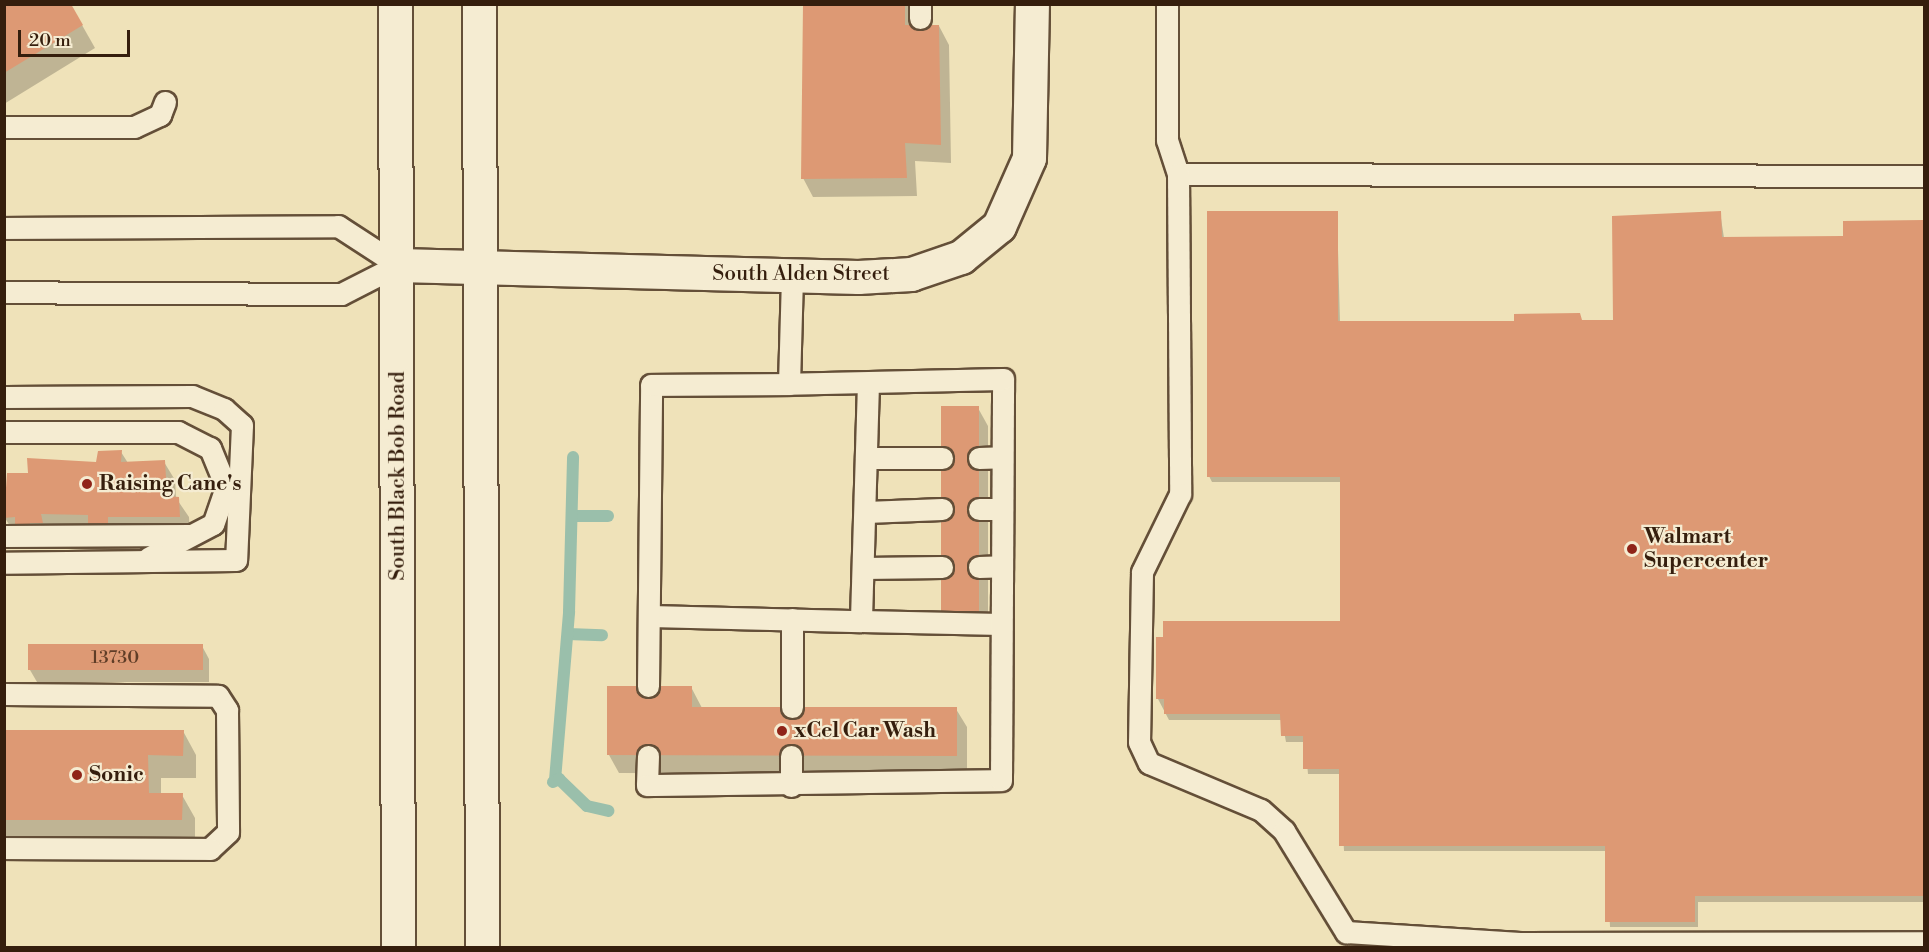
<!DOCTYPE html>
<html>
<head>
<meta charset="utf-8">
<style>
	body { margin:0 }
	#map { position:relative; width:1929px; height:952px; overflow:hidden; background:#efe2b9; font-family:"Libre Bodoni",serif }
	div>[style] { position:absolute }
	.shadow>* { inset:0; background:#0003 }
	.stream>* { height:12px; margin:-6px; padding:0 6px; transform-origin:6px; border-radius:6px; background:#9abfab }
	.building>* { inset:0; background:#dd9974; transform-origin:0 0 }
	.roads { filter:drop-shadow(2px 0 #644f38) drop-shadow(-2px 0 #644f38) drop-shadow(0 2px #644f38) drop-shadow(0 -2px #644f38) }
	.service>* { height:21px; margin:-10.5px; padding:0 10.5px; transform-origin:10.5px; border-radius:10.5px; background:#f5ecd2 }
	.minor>* { height:33px; margin:-16.5px; padding:0 16.5px; transform-origin:16.5px; border-radius:16.5px; background:#f5ecd2 }
	.secondary>* { height:33px; margin:-16.5px; padding:0 16.5px; transform-origin:16.5px; border-radius:16.5px; background:#f5ecd2 }
	.dots>* { width:16px; height:16px; translate:-50% -50%; box-sizing:border-box; border:3px solid #f5ecd2; border-radius:50% }
	span { translate:-50% -50%; white-space:nowrap; text-align:center; line-height:1.15; -webkit-text-stroke:4.5px #f5ecd2; paint-order:stroke }
	.number-label { font-size:18px; color:#5f3d27 }
	.number-label span { -webkit-text-stroke-width:0 }
	.street-label { font-size:21px; color:#351e0d }
	.poi-label { font-size:21px; color:#351e0d; font-weight:700 }
	.left { translate:0 -50%; text-align:left }
	.frame { position:absolute; inset:0; border:6px solid #351e0d; pointer-events:none }
	.scale { position:absolute; left:18px; top:30px; width:112px; height:27px; box-sizing:border-box; border:3px solid #351e0d; border-top:0; padding-left:8px; font-size:18px; line-height:21px; white-space:nowrap; color:#351e0d; -webkit-text-stroke:4px #f5ecd2; paint-order:stroke }
</style>
</head>
<body>
<div id="map">
	<div class="shadow">
		<i style="clip-path:polygon(4px 4px,82px 25px,95px 48px,4px 104px)"></i>
		<i style="clip-path:polygon(803px 4px,915px 4px,915px 26px,939px 26px,949px 45px,951px 163px,915px 161px,917px 196px,813px 197px,803px 178px)"></i>
		<i style="clip-path:polygon(1337px 212px,1340px 322px,1614px 322px,1720px 212px,1724px 238px,1844px 237px,1844px 222px,1924px 222px,1924px 902px,1698px 902px,1698px 927px,1610px 927px,1607px 851px,1344px 851px,1340px 774px,1308px 774px,1305px 742px,1286px 742px,1282px 720px,1169px 720px,1158px 699px,1341px 623px,1341px 482px,1212px 482px,1209px 476px)"></i>
		<i style="clip-path:polygon(978px 408px,988px 426px,988px 631px,953px 631px)"></i>
		<i style="clip-path:polygon(121px 452px,128px 463px,164px 462px,175px 480px,176px 498px,189px 517px,190px 535px,16px 536px,5px 518px,29px 474px,98px 464px)"></i>
		<i style="clip-path:polygon(202px 646px,209px 659px,209px 682px,37px 682px,30px 670px)"></i>
		<i style="clip-path:polygon(691px 687px,702px 708px,956px 709px,967px 727px,967px 774px,619px 773px,609px 755px)"></i>
		<i style="clip-path:polygon(4px 731px,183px 731px,196px 755px,196px 778px,161px 778px,161px 795px,182px 795px,195px 818px,195px 843px,4px 843px)"></i>
	</div>
	<div class="stream">
		<i style="left:572px;top:516px;width:36px"></i>
		<i style="left:568px;top:634px;width:34px;rotate:2deg"></i>
		<i style="left:555px;top:780px;width:169px;rotate:-85.2deg"></i>
		<i style="left:569px;top:612px;width:155px;rotate:-88.5deg"></i>
		<i style="left:553px;top:782px;width:7px;rotate:-27deg"></i>
		<i style="left:559px;top:779px;width:39px;rotate:44deg"></i>
		<i style="left:587px;top:806px;width:22px;rotate:13deg"></i>
	</div>
	<div class="building">
		<i style="clip-path:polygon(4px 4px,71px 4px,83px 25px,4px 73px)"></i>
		<i style="clip-path:polygon(803px 4px,905px 4px,905px 25px,939px 25px,941px 145px,905px 143px,907px 178px,801px 179px)"></i>
		<i style="clip-path:polygon(1207px 211px,1338px 211px,1338px 321px,1514px 321px,1514px 314px,1580px 313px,1582px 320px,1613px 320px,1612px 216px,1721px 211px,1722px 237px,1843px 236px,1843px 221px,1924px 220px,1924px 896px,1695px 896px,1695px 922px,1605px 922px,1605px 846px,1339px 846px,1339px 769px,1303px 769px,1303px 736px,1281px 736px,1280px 714px,1164px 714px,1164px 699px,1156px 699px,1156px 637px,1163px 637px,1163px 621px,1340px 621px,1340px 477px,1207px 477px)"></i>
		<i style="left:941px;top:406px;width:38px;height:207px"></i>
		<i style="clip-path:polygon(122px 450px,121px 462px,165px 460px,167px 496px,179px 497px,180px 517px,108px 517px,108px 528px,88px 527px,88px 515px,41px 514px,43px 523px,30px 523px,29px 528px,15px 528px,15px 517px,4px 518px,7px 473px,28px 473px,27px 458px,96px 462px,98px 451px)"></i>
		<i style="left:203px;top:644px;width:26px;height:175px;rotate:90deg"></i>
		<i style="clip-path:polygon(607px 686px,692px 686px,692px 707px,957px 707px,957px 756px,607px 755px)"></i>
		<i style="clip-path:polygon(4px 730px,184px 730px,183px 756px,148px 755px,149px 793px,183px 793px,182px 820px,4px 820px)"></i>
	</div>
	<div class="roads">
		<div class="service">
			<i style="left:920px;top:4px;width:14px;rotate:90deg"></i>
			<i style="left:1167px;top:4px;width:136px;rotate:90deg"></i>
			<i style="left:1167px;top:140px;width:36px;rotate:72deg"></i>
			<i style="left:1178px;top:174px;width:746px;rotate:0.15deg"></i>
			<i style="left:4px;top:127px;width:130px"></i>
			<i style="left:134px;top:127px;width:29px;rotate:-25deg"></i>
			<i style="left:160px;top:115px;width:14px;rotate:-69deg"></i>
			<i style="left:1178px;top:174px;width:320px;rotate:89.6deg"></i>
			<i style="left:1180px;top:494px;width:87px;rotate:116deg"></i>
			<i style="left:1142px;top:572px;width:170px;rotate:91deg"></i>
			<i style="left:1139px;top:742px;width:23px;rotate:65deg"></i>
			<i style="left:1149px;top:763px;width:121px;rotate:22.8deg"></i>
			<i style="left:1261px;top:810px;width:31px;rotate:42deg"></i>
			<i style="left:1284px;top:831px;width:119px;rotate:58.5deg"></i>
			<i style="left:1346px;top:932px;width:174px;rotate:3.6deg"></i>
			<i style="left:1520px;top:943px;width:404px;rotate:-0.1deg"></i>
			<i style="left:4px;top:228px;width:334px;rotate:-0.3deg"></i>
			<i style="left:338px;top:226px;width:72px;rotate:33deg"></i>
			<i style="left:398px;top:265px;width:64px;rotate:153deg"></i>
			<i style="left:341px;top:294px;width:337px;rotate:-179.7deg"></i>
			<i style="left:868px;top:383px;width:238px;rotate:91.7deg"></i>
			<i style="left:861px;top:621px;width:140px;rotate:1.2deg"></i>
			<i style="left:4px;top:397px;width:188px;rotate:-0.3deg"></i>
			<i style="left:192px;top:396px;width:35px;rotate:22deg"></i>
			<i style="left:224px;top:409px;width:24px;rotate:42deg"></i>
			<i style="left:242px;top:425px;width:135px;rotate:92.5deg"></i>
			<i style="left:236px;top:560px;width:232px;rotate:179.3deg"></i>
			<i style="left:4px;top:432px;width:174px"></i>
			<i style="left:178px;top:432px;width:36px;rotate:27deg"></i>
			<i style="left:210px;top:448px;width:42px;rotate:67.7deg"></i>
			<i style="left:226px;top:487px;width:39px;rotate:109deg"></i>
			<i style="left:213px;top:524px;width:73px;rotate:152.4deg"></i>
			<i style="left:868px;top:458px;width:74px"></i>
			<i style="left:979px;top:458px;width:23px;rotate:-2deg"></i>
			<i style="left:979px;top:509px;width:23px"></i>
			<i style="left:866px;top:512px;width:76px;rotate:-2.3deg"></i>
			<i style="left:4px;top:536px;width:186px;rotate:-0.3deg"></i>
			<i style="left:979px;top:567px;width:23px;rotate:-2deg"></i>
			<i style="left:863px;top:568px;width:79px;rotate:-0.7deg"></i>
			<i style="left:650px;top:616px;width:211px;rotate:1.4deg"></i>
			<i style="left:648px;top:686px;width:301px;rotate:-89.4deg"></i>
			<i style="left:651px;top:385px;width:138px;rotate:-0.4deg"></i>
			<i style="left:4px;top:694px;width:214px;rotate:0.5deg"></i>
			<i style="left:218px;top:696px;width:17px;rotate:57deg"></i>
			<i style="left:227px;top:710px;width:122px;rotate:89.5deg"></i>
			<i style="left:228px;top:832px;width:25px;rotate:137deg"></i>
			<i style="left:210px;top:849px;width:206px;rotate:-179.7deg"></i>
			<i style="left:792px;top:707px;width:88px;rotate:-90deg"></i>
			<i style="left:648px;top:756px;width:29px;rotate:92deg"></i>
			<i style="left:647px;top:785px;width:354px;rotate:-0.8deg"></i>
			<i style="left:1001px;top:780px;width:401px;rotate:-89.7deg"></i>
			<i style="left:1003px;top:379px;width:214px;rotate:178.7deg"></i>
			<i style="left:789px;top:384px;width:108px;rotate:-88.4deg"></i>
			<i style="left:791px;top:756px;width:30px;rotate:90deg"></i>
		</div>
		<div class="minor">
			<i style="left:398px;top:265px;width:460px;rotate:1.5deg"></i>
			<i style="left:858px;top:277px;width:53px;rotate:-3.2deg"></i>
			<i style="left:911px;top:274px;width:53px;rotate:-18.8deg"></i>
			<i style="left:961px;top:257px;width:49px;rotate:-39.2deg"></i>
			<i style="left:999px;top:226px;width:74px;rotate:-66.2deg"></i>
			<i style="left:1029px;top:158px;width:154px;rotate:-88.9deg"></i>
		</div>
		<div class="secondary">
			<i style="left:395px;top:4px;width:944px;rotate:89.82deg"></i>
			<i style="left:479px;top:4px;width:944px;rotate:89.82deg"></i>
		</div>
	</div>
	<div class="dots">
		<i style="left:87px;top:484px;background:#8f2418"></i>
		<i style="left:1632px;top:549px;background:#8f2418"></i>
		<i style="left:782px;top:731px;background:#8f2418"></i>
		<i style="left:77px;top:775px;background:#8f2418"></i>
	</div>
	<div class="number-label">
		<span style="left:115px;top:658px">13730</span>
	</div>
	<div class="street-label">
		<span style="left:801px;top:274px">South Alden Street</span>
		<span style="left:398px;top:476px;rotate:-90deg">South Black Bob Road</span>
	</div>
	<div class="poi-label">
		<span class="left" style="left:99px;top:484px">Raising Cane's</span>
		<span class="left" style="left:1644px;top:549px">Walmart<br>Supercenter</span>
		<span class="left" style="left:794px;top:731px">xCel Car Wash</span>
		<span class="left" style="left:89px;top:775px">Sonic</span>
	</div>
	<div class="frame"></div>
	<div class="scale">20 m</div>
</div>
</body>
</html>
